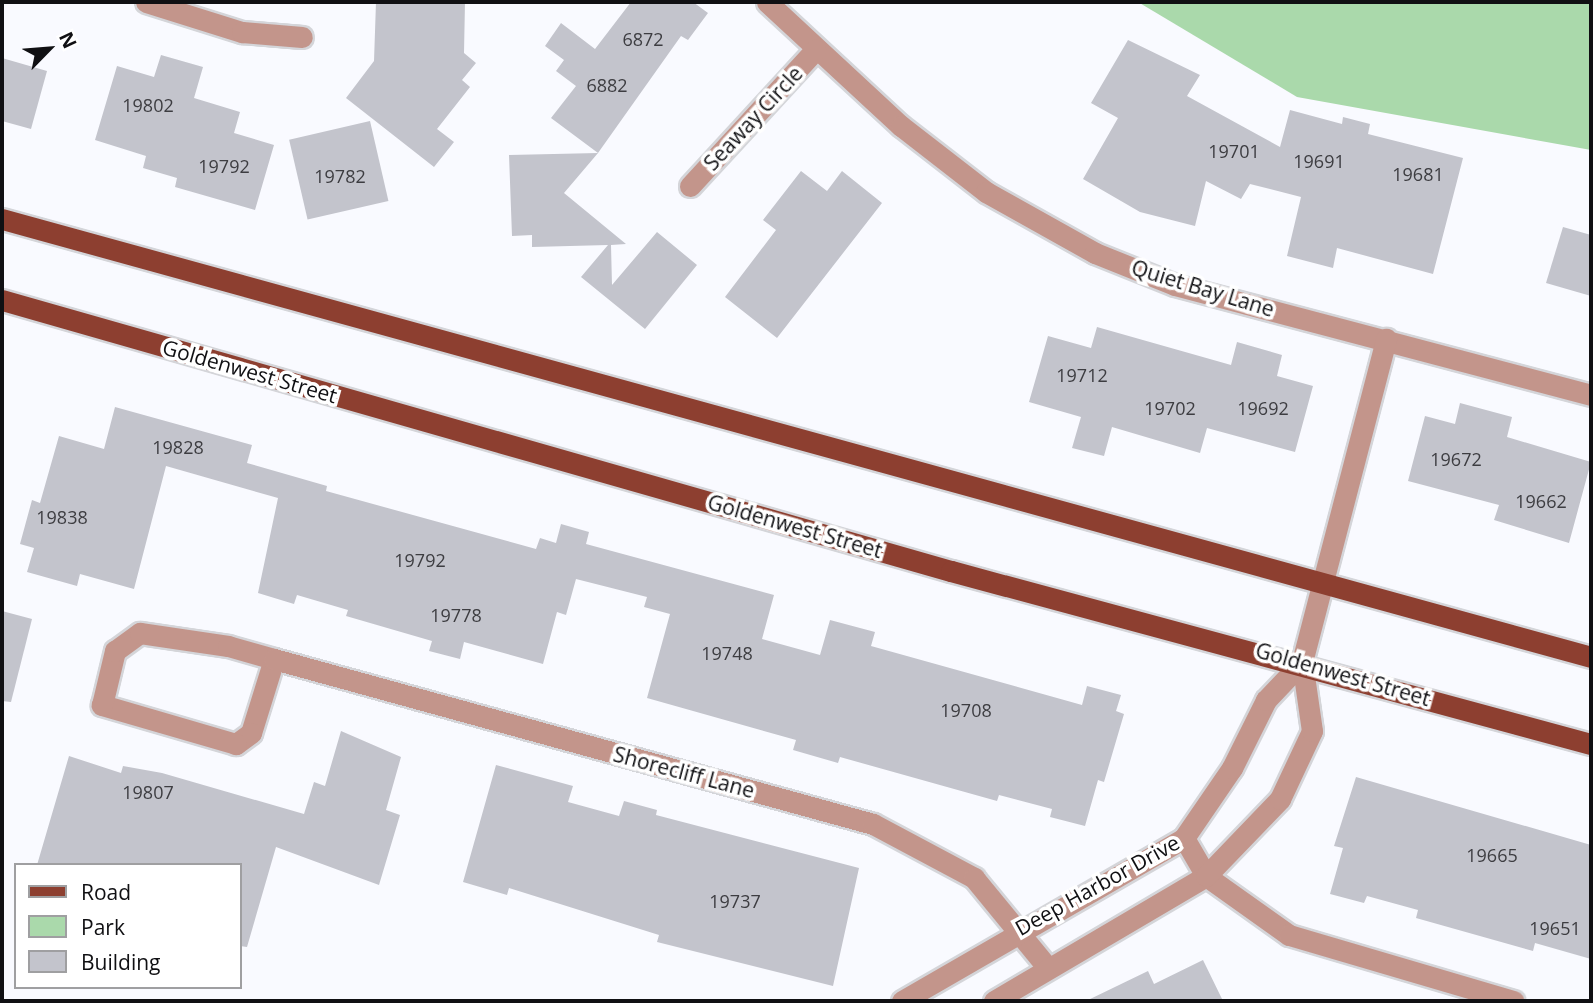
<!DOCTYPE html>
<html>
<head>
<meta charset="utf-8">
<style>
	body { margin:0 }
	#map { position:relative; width:1593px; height:1003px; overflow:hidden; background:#f9faff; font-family:"Open Sans",sans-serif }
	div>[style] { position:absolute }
	.green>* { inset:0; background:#aad9ab }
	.building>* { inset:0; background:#c3c4cc; transform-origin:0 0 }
	.roads { filter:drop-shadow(2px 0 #d4d5d9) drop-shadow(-2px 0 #d4d5d9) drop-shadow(0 2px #d4d5d9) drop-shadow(0 -2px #d4d5d9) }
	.minor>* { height:21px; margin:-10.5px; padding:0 10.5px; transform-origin:10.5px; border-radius:10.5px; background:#c3958b }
	.major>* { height:21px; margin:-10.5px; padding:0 10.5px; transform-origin:10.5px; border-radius:10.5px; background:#8d3f30 }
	span { translate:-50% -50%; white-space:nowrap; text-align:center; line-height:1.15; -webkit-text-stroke:7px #fff; paint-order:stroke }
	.number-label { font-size:18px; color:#3d3d41 }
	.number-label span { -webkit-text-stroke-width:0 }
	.street-label { font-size:21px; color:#101013 }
	.frame { position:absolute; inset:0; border:4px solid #101013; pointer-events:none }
	.legend { position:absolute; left:14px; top:863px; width:228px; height:126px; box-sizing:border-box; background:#fff; border:2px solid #9f9fa1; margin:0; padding:9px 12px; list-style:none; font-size:21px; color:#101013 }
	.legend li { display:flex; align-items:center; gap:14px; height:35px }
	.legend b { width:35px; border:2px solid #9f9fa1 }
	.north { position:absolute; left:14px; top:14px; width:70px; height:70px; -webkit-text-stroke:5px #fff; paint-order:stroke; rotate:65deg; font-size:19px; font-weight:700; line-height:28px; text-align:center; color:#101013 }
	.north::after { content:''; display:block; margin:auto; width:24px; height:32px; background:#101013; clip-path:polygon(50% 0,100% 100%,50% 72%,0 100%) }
</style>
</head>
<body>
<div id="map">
	<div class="green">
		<i style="clip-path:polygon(1138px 2px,1591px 2px,1591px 150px,1297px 97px)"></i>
	</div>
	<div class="building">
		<i style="clip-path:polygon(376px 2px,465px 2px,464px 53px,476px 63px,462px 80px,470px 87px,437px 129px,454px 142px,434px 167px,346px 98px,374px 61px)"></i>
		<i style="clip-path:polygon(631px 2px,693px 2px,708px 13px,688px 40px,681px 36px,598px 153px,551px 118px,576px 86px,556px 71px,564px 60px,545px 46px,561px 23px,595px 49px)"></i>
		<i style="clip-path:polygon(1128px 40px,1200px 75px,1187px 96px,1280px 147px,1290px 110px,1342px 124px,1343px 117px,1370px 124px,1368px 134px,1463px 158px,1433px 274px,1337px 248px,1333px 268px,1287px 256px,1301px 197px,1250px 184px,1241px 199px,1206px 181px,1195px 226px,1140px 212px,1083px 179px,1118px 118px,1091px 103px)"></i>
		<i style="clip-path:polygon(161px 55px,203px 67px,194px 98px,240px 112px,234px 133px,274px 145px,255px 210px,175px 187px,177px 178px,143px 168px,146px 156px,95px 140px,117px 66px,154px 77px)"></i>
		<i style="clip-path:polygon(2px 58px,47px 71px,31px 129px,2px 121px)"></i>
		<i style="left:370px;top:121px;width:82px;height:83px;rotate:77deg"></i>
		<i style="clip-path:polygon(598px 153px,564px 193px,626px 244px,611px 245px,612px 285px,657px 232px,697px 265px,645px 329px,581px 277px,608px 245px,532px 247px,532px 235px,512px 236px,509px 155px)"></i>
		<i style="clip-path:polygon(801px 171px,827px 191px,842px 171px,882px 203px,777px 338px,725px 297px,776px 230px,763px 220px)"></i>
		<i style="clip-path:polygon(1563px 227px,1591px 235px,1591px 296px,1546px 283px)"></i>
		<i style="clip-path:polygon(1097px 327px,1231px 365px,1237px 342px,1282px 355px,1277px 376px,1313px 386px,1295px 452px,1207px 428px,1200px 453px,1112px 427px,1104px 456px,1072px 448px,1081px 417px,1029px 402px,1048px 336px,1091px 348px)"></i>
		<i style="clip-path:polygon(1460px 403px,1512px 417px,1507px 437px,1591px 462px,1569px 543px,1494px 520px,1499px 505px,1408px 481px,1425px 416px,1455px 424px)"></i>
		<i style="clip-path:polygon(115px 407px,252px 445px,247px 463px,327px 486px,326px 491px,536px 549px,540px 538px,556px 543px,561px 524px,589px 532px,586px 544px,774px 595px,762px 639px,820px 655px,830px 620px,875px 632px,871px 646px,1082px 705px,1087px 686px,1121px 695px,1116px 711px,1124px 714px,1104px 782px,1098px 780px,1085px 826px,1050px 817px,1052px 809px,999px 795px,997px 801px,840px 757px,838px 763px,793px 750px,796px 740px,647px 698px,670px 614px,644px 607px,647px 597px,576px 579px,566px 615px,557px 612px,543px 664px,464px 642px,460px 659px,429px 651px,432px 641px,346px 616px,348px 610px,297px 595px,294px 604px,258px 593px,278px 498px,166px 466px,134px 589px,80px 574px,77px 586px,27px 572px,34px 548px,20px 544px,32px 500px,40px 503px,59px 436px,104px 449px)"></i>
		<i style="clip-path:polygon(2px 611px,32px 619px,11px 702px,2px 701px)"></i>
		<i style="clip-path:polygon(341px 731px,401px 757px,386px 810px,400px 815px,379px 885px,276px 847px,247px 947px,240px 946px,240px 865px,37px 865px,69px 756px,121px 773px,123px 766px,162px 773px,304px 814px,314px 782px,325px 786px)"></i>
		<i style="clip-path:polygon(496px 765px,573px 786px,568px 802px,619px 816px,624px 801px,657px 810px,656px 815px,859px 868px,833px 986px,657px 942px,659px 935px,509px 888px,507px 895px,463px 882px)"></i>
		<i style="clip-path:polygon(1356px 777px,1591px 845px,1591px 959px,1535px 943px,1533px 951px,1416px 918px,1418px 910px,1367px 896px,1364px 903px,1330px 894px,1343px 848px,1334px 846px)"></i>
		<i style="clip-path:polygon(1203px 960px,1223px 1001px,1086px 1001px,1148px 971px,1154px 984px)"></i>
	</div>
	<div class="roads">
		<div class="minor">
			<i style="left:146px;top:2px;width:101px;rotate:17.4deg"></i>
			<i style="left:242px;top:32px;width:60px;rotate:4.8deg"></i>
			<i style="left:767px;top:2px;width:183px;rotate:42.8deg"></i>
			<i style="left:901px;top:126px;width:108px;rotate:37.8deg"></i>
			<i style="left:986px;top:192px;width:125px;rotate:29.2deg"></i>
			<i style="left:1095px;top:253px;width:86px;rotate:21.8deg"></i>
			<i style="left:1175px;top:285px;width:430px;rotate:14.8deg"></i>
			<i style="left:690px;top:186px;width:185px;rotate:-47.4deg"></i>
			<i style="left:274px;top:659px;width:77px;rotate:107.3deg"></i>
			<i style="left:251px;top:733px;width:19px;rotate:144deg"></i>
			<i style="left:236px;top:744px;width:140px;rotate:-163.8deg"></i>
			<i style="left:102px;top:705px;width:56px;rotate:-76.5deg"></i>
			<i style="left:115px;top:651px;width:31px;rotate:-36deg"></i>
			<i style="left:140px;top:633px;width:89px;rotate:8.4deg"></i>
			<i style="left:228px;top:646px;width:48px;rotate:15.8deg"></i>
			<i style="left:274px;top:659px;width:621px;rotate:15.4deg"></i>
			<i style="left:873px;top:824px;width:115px;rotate:28.1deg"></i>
			<i style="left:974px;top:878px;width:115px;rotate:50.6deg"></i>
			<i style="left:1184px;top:838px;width:44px;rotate:59.9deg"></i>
			<i style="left:1206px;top:876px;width:102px;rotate:35.4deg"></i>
			<i style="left:1289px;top:935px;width:234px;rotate:16.4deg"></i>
			<i style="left:902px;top:1001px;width:326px;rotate:-30deg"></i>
			<i style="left:1184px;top:838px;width:85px;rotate:-55.6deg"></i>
			<i style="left:1232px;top:768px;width:76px;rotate:-63.4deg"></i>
			<i style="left:1266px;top:700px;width:52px;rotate:-46.5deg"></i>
			<i style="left:994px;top:1001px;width:246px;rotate:-30.5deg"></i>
			<i style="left:1206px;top:876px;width:107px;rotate:-46.1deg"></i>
			<i style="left:1280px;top:799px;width:75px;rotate:-64.8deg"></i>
			<i style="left:1312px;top:731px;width:70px;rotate:-98.2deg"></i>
			<i style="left:1302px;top:662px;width:334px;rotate:-75.4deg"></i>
		</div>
		<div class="major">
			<i style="left:2px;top:219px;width:1648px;rotate:15.41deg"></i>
			<i style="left:2px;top:300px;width:987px;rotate:15.94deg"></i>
			<i style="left:951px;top:571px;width:663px;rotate:15.13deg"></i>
		</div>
	</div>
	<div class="number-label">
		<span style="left:643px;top:39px">6872</span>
		<span style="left:607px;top:85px">6882</span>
		<span style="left:148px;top:105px">19802</span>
		<span style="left:1234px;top:151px">19701</span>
		<span style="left:1319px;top:161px">19691</span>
		<span style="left:224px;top:166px">19792</span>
		<span style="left:1418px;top:174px">19681</span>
		<span style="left:340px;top:176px">19782</span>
		<span style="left:1082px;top:375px">19712</span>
		<span style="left:1170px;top:408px">19702</span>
		<span style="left:1263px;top:408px">19692</span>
		<span style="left:178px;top:447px">19828</span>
		<span style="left:1456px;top:459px">19672</span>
		<span style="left:1541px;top:501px">19662</span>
		<span style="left:62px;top:517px">19838</span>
		<span style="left:420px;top:560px">19792</span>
		<span style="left:456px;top:615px">19778</span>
		<span style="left:727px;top:653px">19748</span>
		<span style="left:966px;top:710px">19708</span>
		<span style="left:148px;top:792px">19807</span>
		<span style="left:1492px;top:855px">19665</span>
		<span style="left:735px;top:901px">19737</span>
		<span style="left:1555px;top:928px">19651</span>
	</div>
	<div class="street-label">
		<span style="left:753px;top:118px;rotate:-47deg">Seaway Circle</span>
		<span style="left:1203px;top:288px;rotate:17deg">Quiet Bay Lane</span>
		<span style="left:250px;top:371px;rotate:16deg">Goldenwest Street</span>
		<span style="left:795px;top:526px;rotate:16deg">Goldenwest Street</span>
		<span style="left:1343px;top:674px;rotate:16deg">Goldenwest Street</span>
		<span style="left:684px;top:772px;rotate:15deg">Shorecliff Lane</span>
		<span style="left:1097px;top:885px;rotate:-29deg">Deep Harbor Drive</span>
	</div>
	<div class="frame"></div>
	<ul class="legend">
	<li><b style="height:9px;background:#8d3f30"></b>Road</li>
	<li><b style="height:19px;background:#aad9ab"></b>Park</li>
	<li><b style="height:19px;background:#c3c4cc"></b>Building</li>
	</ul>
	<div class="north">N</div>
</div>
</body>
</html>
